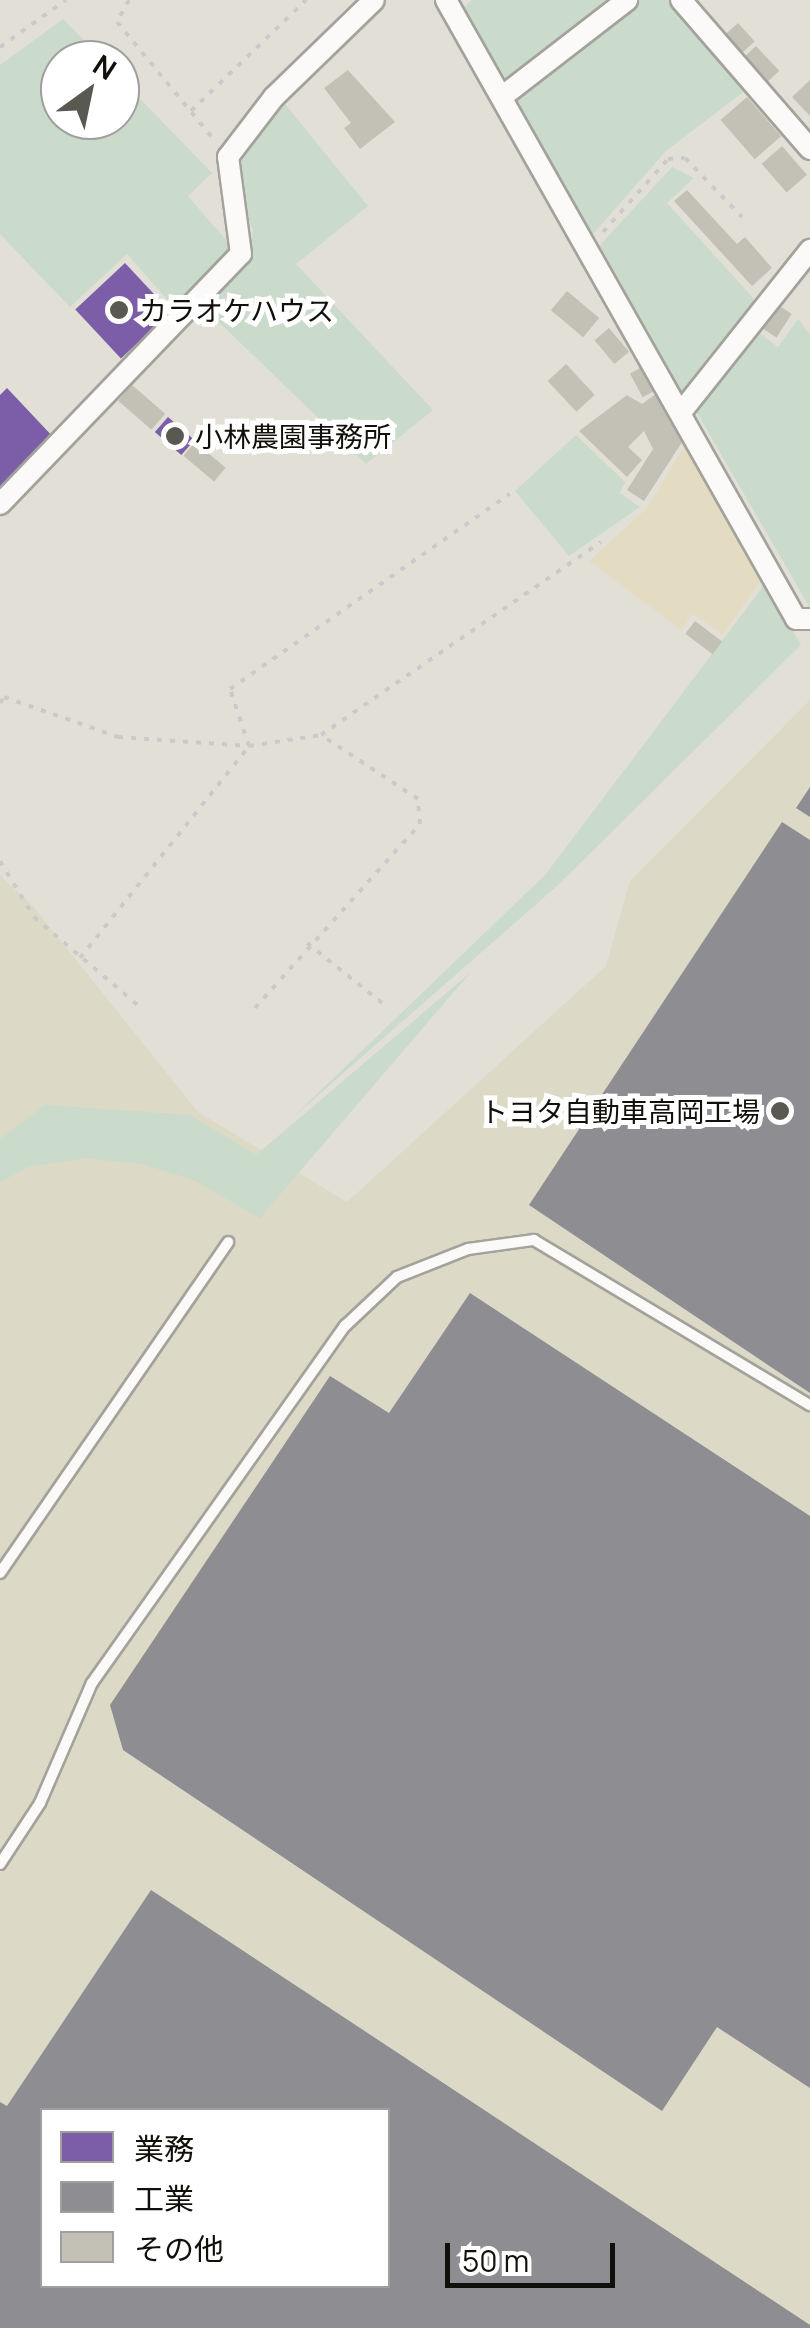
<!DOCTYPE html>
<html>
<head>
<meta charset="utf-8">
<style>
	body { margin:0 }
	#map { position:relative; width:810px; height:2328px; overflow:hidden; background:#e2e0d6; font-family:Manrope,"Noto Sans JP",sans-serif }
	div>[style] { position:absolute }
	.built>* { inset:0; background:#dcd9c6 }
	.green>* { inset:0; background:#cadacb }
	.sand>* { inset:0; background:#e3dcc3 }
	.offices>* { inset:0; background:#7b5ea7; transform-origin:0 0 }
	.industry>* { inset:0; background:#8d8d92 }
	.building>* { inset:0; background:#c3c1b5; transform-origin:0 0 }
	.path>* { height:4px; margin-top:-2px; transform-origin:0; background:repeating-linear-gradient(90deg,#cacac8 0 5px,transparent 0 13px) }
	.roads { filter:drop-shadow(2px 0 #a3a29b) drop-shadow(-2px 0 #a3a29b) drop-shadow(0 2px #a3a29b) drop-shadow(0 -2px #a3a29b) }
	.lane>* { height:10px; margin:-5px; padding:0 5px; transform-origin:5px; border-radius:5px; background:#fbfaf9 }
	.street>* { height:20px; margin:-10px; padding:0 10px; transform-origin:10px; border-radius:10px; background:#fbfaf9 }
	.dots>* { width:28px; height:28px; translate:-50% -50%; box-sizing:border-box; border:5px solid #fff; border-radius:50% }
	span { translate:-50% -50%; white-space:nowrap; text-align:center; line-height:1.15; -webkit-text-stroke:10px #fff; paint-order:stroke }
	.poi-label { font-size:28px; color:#11100a }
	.left { translate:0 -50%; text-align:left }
	.right { translate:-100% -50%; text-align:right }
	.legend { position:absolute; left:40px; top:2108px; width:350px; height:180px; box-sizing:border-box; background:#fff; border:2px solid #a09f9d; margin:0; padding:12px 18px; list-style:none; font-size:30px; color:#11100a }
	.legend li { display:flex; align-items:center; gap:20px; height:50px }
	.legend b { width:50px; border:2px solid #a09f9d }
	.north { position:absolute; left:40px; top:40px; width:100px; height:100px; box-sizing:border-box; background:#fff; border:2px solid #a09f9d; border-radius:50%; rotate:33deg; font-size:28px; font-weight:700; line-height:40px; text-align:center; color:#11100a }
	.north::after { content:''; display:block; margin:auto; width:35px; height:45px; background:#5a5951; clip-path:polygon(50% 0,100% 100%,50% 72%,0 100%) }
	.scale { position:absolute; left:445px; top:2243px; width:170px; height:45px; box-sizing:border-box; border:5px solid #11100a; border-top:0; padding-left:12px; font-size:30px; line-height:35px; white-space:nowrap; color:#11100a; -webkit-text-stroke:8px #fff; paint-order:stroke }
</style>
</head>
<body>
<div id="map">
	<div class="built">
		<i style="clip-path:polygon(evenodd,810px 700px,810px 2328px,0 2328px,0 875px,32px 905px,198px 1112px,347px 1202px,606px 966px,630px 881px,810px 700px,42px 2110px,388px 2110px,388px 2286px,42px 2286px,42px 2110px)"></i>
	</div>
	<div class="green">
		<i style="clip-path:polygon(472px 0,614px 0,506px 84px,462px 9px)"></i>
		<i style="clip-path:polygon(640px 0,670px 0,746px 90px,666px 151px,592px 235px,513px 97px)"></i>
		<i style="clip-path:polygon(63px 19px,103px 60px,60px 60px,60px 120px,120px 120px,120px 78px,212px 173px,188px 196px,232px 247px,174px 307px,127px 254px,70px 307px,0 234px,0 65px)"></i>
		<i style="clip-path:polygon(285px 104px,368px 206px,296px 264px,433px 410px,366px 464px,203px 307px,249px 261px,253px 230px,237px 193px,238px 160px)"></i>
		<i style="clip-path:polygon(672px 167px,694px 178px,667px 203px,755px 300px,682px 395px,599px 246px)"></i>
		<i style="clip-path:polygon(798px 319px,810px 334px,810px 608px,696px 411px,756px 331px,778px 347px)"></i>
		<i style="clip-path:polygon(576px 435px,625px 482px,620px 493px,640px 507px,569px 556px,515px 491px)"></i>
		<i style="clip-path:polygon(765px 584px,801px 645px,557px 886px,291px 1119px,545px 875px)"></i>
		<i style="clip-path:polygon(471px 972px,260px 1218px,194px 1180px,142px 1164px,85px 1158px,28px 1167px,0 1182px,0 1139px,45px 1105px,190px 1115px,256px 1155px)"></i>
	</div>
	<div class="sand">
		<i style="clip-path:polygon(689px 439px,762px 579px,723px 635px,693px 614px,681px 630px,589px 561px,646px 509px)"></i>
	</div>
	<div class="offices">
		<i style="left:125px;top:263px;width:67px;height:68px;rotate:47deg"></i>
		<i style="clip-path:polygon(7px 388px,55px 439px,0 492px,0 395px)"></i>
		<i style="left:168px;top:417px;width:35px;height:20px;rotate:41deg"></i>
	</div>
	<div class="industry">
		<i style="clip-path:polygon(810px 787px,810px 817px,796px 808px)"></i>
		<i style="clip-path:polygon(782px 822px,810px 840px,810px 1393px,529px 1205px)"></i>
		<i style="clip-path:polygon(470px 1293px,810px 1516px,810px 2088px,717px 2027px,662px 2111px,123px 1750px,110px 1705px,330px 1376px,389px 1413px)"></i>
		<i style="clip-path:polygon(evenodd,151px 1890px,810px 2325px,810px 2328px,0 2328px,0 2102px,7px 2106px,151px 1890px,42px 2110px,388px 2110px,388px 2286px,42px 2286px,42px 2110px)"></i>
	</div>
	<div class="building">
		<i style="left:738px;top:23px;width:25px;height:18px;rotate:48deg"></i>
		<i style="left:756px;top:46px;width:34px;height:18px;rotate:47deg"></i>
		<i style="clip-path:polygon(348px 70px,395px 122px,360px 149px,344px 128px,351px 123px,324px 88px)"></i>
		<i style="clip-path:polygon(810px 80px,810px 116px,792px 97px)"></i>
		<i style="left:747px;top:97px;width:52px;height:35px;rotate:49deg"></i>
		<i style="left:782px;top:146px;width:38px;height:27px;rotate:49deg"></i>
		<i style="clip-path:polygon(687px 190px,737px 244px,745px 237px,772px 268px,752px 286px,674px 201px)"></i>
		<i style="left:567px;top:291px;width:42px;height:25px;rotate:40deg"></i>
		<i style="left:775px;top:303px;width:20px;height:28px;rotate:33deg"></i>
		<i style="left:609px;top:328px;width:31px;height:19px;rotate:50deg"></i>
		<i style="left:566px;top:364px;width:42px;height:25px;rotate:47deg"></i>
		<i style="left:644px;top:366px;width:27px;height:16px;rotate:62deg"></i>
		<i style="left:132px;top:385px;width:44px;height:21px;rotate:41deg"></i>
		<i style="clip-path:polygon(660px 391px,686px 436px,644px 501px,627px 490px,653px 449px,644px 431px,628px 447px,642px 460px,627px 477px,579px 431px,627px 395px,642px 404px)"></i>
		<i style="left:195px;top:442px;width:40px;height:18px;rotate:40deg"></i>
		<i style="left:695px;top:621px;width:34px;height:16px;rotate:37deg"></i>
	</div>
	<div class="path">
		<i style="left:129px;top:0;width:25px;rotate:119deg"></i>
		<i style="left:117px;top:22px;width:156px;rotate:50.5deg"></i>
		<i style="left:0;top:47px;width:81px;rotate:-35.5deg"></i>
		<i style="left:191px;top:111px;width:160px;rotate:-44deg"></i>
		<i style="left:603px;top:232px;width:98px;rotate:-48.3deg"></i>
		<i style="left:668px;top:159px;width:17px;rotate:-3deg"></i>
		<i style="left:685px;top:158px;width:82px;rotate:46deg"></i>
		<i style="left:0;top:703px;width:7px;rotate:-56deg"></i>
		<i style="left:4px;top:697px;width:121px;rotate:19.3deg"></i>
		<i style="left:118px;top:737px;width:131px;rotate:3.9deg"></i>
		<i style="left:249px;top:746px;width:73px;rotate:-8.7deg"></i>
		<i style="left:321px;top:735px;width:340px;rotate:-34.6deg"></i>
		<i style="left:0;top:861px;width:66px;rotate:58.7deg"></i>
		<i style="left:34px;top:917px;width:139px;rotate:40.3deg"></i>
		<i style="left:307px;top:943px;width:101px;rotate:38.6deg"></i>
		<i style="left:80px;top:958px;width:271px;rotate:-51.4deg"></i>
		<i style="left:249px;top:746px;width:60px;rotate:-108.4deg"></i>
		<i style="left:230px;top:689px;width:341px;rotate:-34.9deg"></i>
		<i style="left:255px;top:1008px;width:247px;rotate:-48.1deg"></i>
		<i style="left:420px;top:824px;width:25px;rotate:-95deg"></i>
		<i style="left:418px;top:799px;width:116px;rotate:-146.6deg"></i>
	</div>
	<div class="roads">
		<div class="lane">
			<i style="left:0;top:1573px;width:402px;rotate:-55.4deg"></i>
			<i style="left:0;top:1864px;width:73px;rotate:-56.7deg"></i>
			<i style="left:40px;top:1803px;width:131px;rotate:-66.6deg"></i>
			<i style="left:92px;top:1683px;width:438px;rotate:-54.7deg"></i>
			<i style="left:345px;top:1326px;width:71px;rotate:-43.3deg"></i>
			<i style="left:397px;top:1277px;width:76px;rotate:-21.5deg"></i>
			<i style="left:468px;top:1249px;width:67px;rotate:-7.8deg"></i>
			<i style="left:534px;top:1240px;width:322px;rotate:30.9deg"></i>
		</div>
		<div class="street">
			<i style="left:446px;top:0;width:711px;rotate:60.51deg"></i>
			<i style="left:796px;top:619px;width:14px"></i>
			<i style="left:681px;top:0;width:197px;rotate:49.1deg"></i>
			<i style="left:503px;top:96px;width:157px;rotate:-37.7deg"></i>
			<i style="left:682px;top:411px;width:206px;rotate:-51.5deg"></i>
			<i style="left:0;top:504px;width:347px;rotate:-46.1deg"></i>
			<i style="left:241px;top:254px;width:98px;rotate:-97.6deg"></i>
			<i style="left:228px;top:157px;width:76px;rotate:-52.5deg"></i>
			<i style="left:274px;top:97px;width:139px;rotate:-44.1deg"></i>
		</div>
	</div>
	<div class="dots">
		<i style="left:119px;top:310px;background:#5a5951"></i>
		<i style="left:175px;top:436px;background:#5a5951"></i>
		<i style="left:780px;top:1111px;background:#5a5951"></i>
	</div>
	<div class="poi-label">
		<span class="left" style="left:139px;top:310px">カラオケハウス</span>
		<span class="left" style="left:195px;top:436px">小林農園事務所</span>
		<span class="right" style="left:760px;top:1111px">トヨタ自動車高岡工場</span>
	</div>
	<ul class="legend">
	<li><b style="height:28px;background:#7b5ea7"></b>業務</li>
	<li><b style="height:28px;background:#8d8d92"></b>工業</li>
	<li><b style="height:28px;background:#c3c1b5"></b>その他</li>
	</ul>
	<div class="north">N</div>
	<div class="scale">50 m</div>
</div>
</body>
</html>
